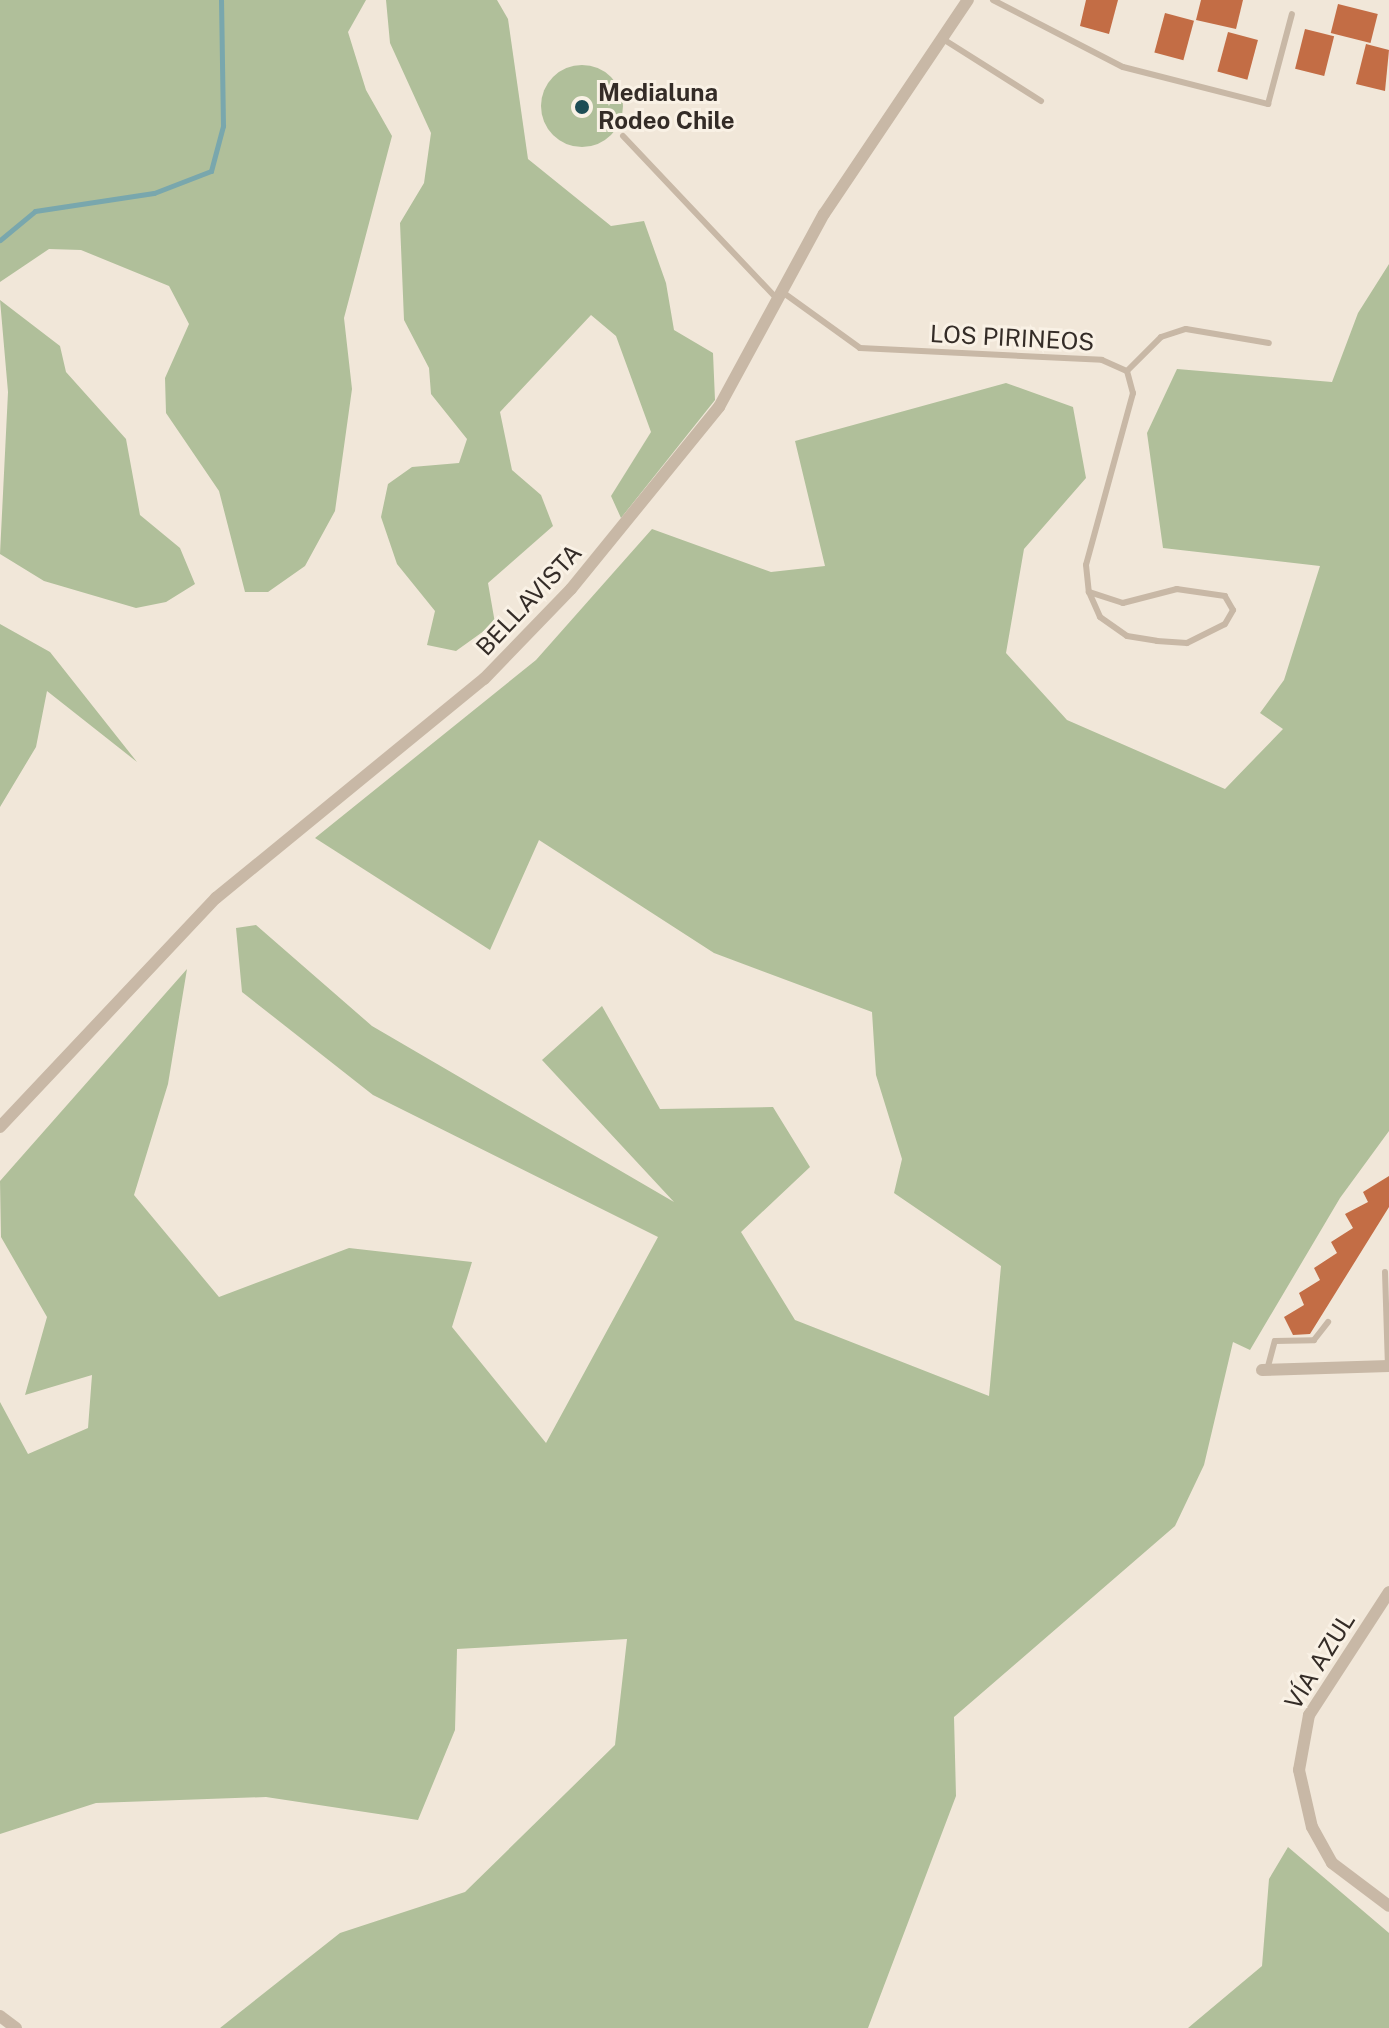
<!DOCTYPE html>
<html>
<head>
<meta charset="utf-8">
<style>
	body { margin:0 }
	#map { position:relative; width:1389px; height:2028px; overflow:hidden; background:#f1e7d9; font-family:"Public Sans",sans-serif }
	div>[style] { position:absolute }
	.green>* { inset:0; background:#b0bf9a }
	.round { border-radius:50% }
	.stream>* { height:5px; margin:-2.5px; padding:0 2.5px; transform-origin:2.5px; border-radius:2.5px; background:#79a7ad }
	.building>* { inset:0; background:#c36d45; transform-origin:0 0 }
	.lane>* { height:6px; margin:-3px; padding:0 3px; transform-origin:3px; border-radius:3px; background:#c8b8a6 }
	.street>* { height:12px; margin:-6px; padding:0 6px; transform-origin:6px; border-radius:6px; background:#c8b8a6 }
	.dots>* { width:22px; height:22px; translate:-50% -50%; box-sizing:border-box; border:4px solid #f9f1e5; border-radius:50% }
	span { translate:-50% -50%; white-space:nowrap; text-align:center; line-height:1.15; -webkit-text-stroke:6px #f9f1e5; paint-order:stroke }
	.poi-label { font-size:24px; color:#342c27; font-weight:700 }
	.left { translate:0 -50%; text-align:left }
	.street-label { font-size:24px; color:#342c27 }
</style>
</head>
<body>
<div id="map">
	<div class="green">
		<i style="clip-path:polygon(0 0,366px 0,348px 32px,366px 90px,392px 136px,344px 318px,352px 389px,335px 511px,305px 566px,268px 592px,245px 592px,219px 491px,166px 413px,165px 378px,189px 324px,169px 286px,81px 250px,49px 249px,0 282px)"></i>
		<i style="clip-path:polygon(386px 0,497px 0,508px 19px,528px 159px,611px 226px,644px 221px,666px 283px,674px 330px,713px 353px,715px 400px,621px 518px,611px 496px,651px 432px,616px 336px,591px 315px,500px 412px,512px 470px,541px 495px,553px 526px,488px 583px,495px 623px,456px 651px,427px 645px,435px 611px,397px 564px,381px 517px,388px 484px,412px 467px,459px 463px,467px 439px,431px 394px,429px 368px,404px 320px,400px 223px,424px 183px,431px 133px,390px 43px)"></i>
		<i class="round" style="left:541px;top:65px;width:82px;height:82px"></i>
		<i style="clip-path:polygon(1389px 264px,1389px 1131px,1340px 1198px,1250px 1350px,1233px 1342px,1204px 1465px,1175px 1526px,954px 1717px,956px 1796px,868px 2028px,220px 2028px,340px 1933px,465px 1892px,615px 1745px,627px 1639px,457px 1649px,455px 1730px,418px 1820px,266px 1797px,96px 1803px,0 1834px,0 1402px,28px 1454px,88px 1428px,92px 1375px,25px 1395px,47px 1317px,1px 1237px,0 1181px,187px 969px,168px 1084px,134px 1195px,219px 1297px,349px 1248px,472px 1262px,452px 1327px,546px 1443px,658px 1237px,373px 1095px,242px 992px,236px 928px,256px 925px,372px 1026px,674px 1202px,542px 1060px,602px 1006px,660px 1109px,773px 1107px,810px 1167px,741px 1232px,795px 1320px,989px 1396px,1001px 1266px,894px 1193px,902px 1159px,876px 1075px,872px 1012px,714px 953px,539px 840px,490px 950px,315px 838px,536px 660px,652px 529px,771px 572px,825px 566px,795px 441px,1006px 383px,1073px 407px,1086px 478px,1024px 549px,1006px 653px,1067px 720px,1225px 789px,1283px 729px,1260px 713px,1284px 680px,1320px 566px,1163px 548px,1147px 433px,1177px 369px,1332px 382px,1358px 313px)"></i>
		<i style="clip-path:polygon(0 300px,60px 346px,66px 372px,126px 439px,140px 515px,180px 548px,195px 584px,166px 602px,136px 608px,44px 581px,0 554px,8px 392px)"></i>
		<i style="clip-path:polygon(0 624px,50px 652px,137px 762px,47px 691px,36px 747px,0 807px)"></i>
		<i style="clip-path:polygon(1288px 1847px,1389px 1933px,1389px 2028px,1188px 2028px,1262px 1966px,1269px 1879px)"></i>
	</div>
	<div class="stream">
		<i style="left:0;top:240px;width:45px;rotate:-39.6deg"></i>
		<i style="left:35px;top:211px;width:120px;rotate:-8.6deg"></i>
		<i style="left:154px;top:193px;width:61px;rotate:-21.1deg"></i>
		<i style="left:211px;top:171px;width:47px;rotate:-75.1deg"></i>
		<i style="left:223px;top:126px;width:126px;rotate:-90.9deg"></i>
	</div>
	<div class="building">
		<i style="clip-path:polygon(1086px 0,1118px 0,1109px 34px,1080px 26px)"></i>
		<i style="clip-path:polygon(1201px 0,1243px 0,1236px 29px,1196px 20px)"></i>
		<i style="left:1338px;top:4px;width:41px;height:30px;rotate:14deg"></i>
		<i style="left:1165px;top:13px;width:30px;height:41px;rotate:15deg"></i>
		<i style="left:1305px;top:29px;width:30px;height:41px;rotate:14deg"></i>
		<i style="left:1228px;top:32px;width:31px;height:41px;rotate:15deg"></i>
		<i style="clip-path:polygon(1366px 44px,1389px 50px,1385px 91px,1356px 84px)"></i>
		<i style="clip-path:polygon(1389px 1176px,1389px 1207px,1310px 1334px,1293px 1335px,1284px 1317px,1304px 1305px,1299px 1293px,1320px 1280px,1314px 1268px,1337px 1253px,1331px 1242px,1353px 1228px,1345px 1214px,1368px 1202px,1363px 1192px)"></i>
	</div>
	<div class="lane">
		<i style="left:993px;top:0;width:146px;rotate:27.3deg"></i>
		<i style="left:1123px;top:67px;width:150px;rotate:14.3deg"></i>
		<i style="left:1268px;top:104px;width:93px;rotate:-75.1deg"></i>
		<i style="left:943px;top:39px;width:116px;rotate:32.3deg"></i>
		<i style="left:623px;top:136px;width:223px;rotate:46.6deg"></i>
		<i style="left:781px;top:291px;width:97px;rotate:35.8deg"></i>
		<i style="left:860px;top:348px;width:242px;rotate:2.8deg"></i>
		<i style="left:1102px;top:360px;width:27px;rotate:24deg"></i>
		<i style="left:1127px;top:371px;width:23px;rotate:75deg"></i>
		<i style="left:1133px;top:393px;width:178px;rotate:105.3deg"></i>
		<i style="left:1086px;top:565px;width:27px;rotate:84deg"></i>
		<i style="left:1089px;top:592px;width:27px;rotate:66deg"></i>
		<i style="left:1100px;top:617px;width:33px;rotate:35deg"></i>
		<i style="left:1127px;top:636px;width:30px;rotate:9deg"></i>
		<i style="left:1157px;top:641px;width:30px;rotate:4deg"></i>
		<i style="left:1187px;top:643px;width:42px;rotate:-26.6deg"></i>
		<i style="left:1225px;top:624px;width:16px;rotate:-60deg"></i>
		<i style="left:1233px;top:610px;width:16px;rotate:-120deg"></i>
		<i style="left:1225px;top:596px;width:49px;rotate:-171.7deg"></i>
		<i style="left:1177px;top:589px;width:56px;rotate:165.5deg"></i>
		<i style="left:1123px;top:603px;width:36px;rotate:-162deg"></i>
		<i style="left:1127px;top:371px;width:48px;rotate:-45deg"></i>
		<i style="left:1161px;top:337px;width:26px;rotate:-18deg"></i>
		<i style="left:1186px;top:329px;width:84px;rotate:9.6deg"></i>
		<i style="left:1385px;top:1272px;width:95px;rotate:88.2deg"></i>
		<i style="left:1267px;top:1370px;width:30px;rotate:-75deg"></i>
		<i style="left:1275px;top:1341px;width:39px;rotate:-1deg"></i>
		<i style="left:1314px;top:1340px;width:23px;rotate:-52deg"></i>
	</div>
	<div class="street">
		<i style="left:0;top:1127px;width:315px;rotate:-46.7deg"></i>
		<i style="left:216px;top:898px;width:346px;rotate:-39.3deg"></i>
		<i style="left:484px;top:679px;width:125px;rotate:-46deg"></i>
		<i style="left:571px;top:589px;width:235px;rotate:-50.9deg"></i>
		<i style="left:719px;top:407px;width:220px;rotate:-61.5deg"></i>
		<i style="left:824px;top:214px;width:258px;rotate:-56.1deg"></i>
		<i style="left:1262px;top:1370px;width:127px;rotate:-1.8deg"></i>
		<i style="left:1389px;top:1592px;width:147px;rotate:123deg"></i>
		<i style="left:1309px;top:1715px;width:56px;rotate:100.3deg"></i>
		<i style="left:1299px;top:1770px;width:58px;rotate:77.2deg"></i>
		<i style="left:1312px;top:1827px;width:41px;rotate:60.9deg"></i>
		<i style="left:1332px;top:1863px;width:71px;rotate:37deg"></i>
		<i style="left:0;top:2016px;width:20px;rotate:37deg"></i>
	</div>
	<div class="dots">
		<i style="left:582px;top:107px;background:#1d4d55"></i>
	</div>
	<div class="poi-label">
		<span class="left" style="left:598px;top:107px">Medialuna<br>Rodeo Chile</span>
	</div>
	<div class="street-label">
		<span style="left:1012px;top:338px;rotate:3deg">LOS PIRINEOS</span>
		<span style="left:529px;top:600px;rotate:-47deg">BELLAVISTA</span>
		<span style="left:1320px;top:1661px;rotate:-58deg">VÍA AZUL</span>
	</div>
</div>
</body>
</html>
